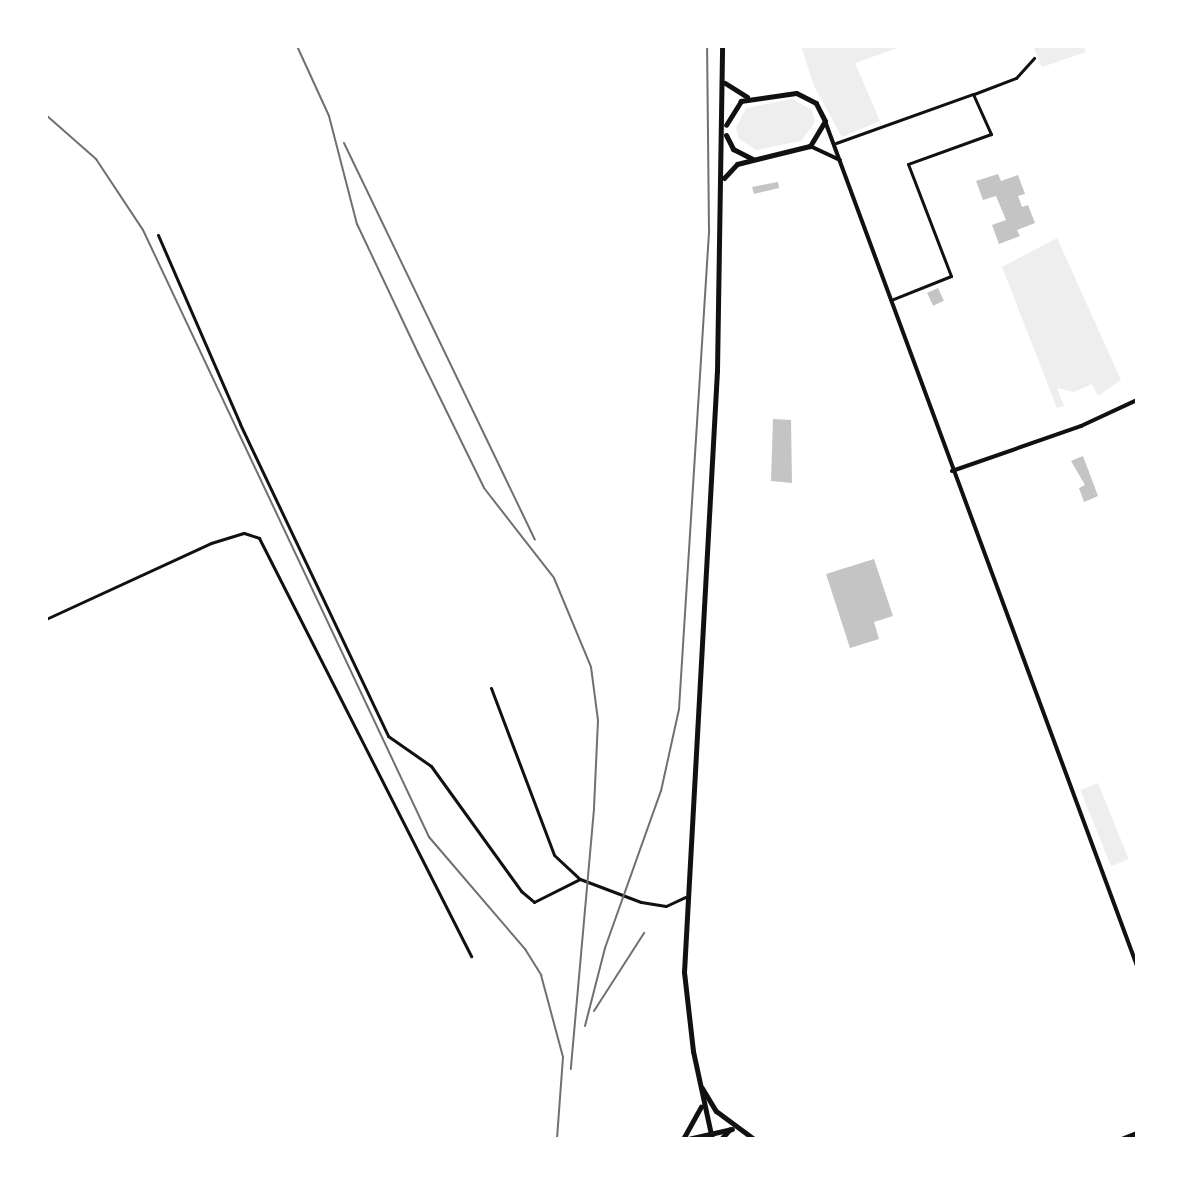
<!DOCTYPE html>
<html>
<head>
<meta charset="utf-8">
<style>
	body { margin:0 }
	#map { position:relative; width:1183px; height:1185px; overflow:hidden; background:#fff; font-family:"IBM Plex Sans",sans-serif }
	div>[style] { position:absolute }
	.green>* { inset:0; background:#eee; transform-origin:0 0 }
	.building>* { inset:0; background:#c4c4c4; transform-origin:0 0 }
	.minor>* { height:3px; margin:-1.5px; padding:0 1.5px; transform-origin:1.5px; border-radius:1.5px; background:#111 }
	.tertiary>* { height:4px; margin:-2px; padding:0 2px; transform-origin:2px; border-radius:2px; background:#111 }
	.secondary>* { height:5px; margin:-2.5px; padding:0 2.5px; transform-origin:2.5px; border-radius:2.5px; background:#111 }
	.rail>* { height:2px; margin:-1px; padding:0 1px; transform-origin:1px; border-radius:1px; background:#707070 }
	span { translate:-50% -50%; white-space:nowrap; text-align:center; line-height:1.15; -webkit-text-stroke:8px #fff; paint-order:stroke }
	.frame { position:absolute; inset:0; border:48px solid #fff; pointer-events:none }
</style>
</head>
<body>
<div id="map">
	<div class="green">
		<i style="clip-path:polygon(801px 46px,903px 46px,855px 63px,880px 121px,842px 137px,814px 86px)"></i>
		<i style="clip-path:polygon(1033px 46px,1084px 46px,1086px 52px,1042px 67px)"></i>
		<i style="clip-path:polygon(792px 99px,812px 110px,815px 122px,801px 141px,756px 150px,739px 139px,736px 128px,746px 108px)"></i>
		<i style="clip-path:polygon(1057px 238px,1121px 380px,1098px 396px,1092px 384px,1074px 392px,1057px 388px,1064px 406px,1057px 408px,1002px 267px)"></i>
		<i style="left:1098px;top:783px;width:82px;height:19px;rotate:68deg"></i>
	</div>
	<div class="building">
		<i style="clip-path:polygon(998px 174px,1001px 181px,1018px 175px,1025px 194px,1018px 196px,1022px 207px,1028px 205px,1035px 223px,1017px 230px,1020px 236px,999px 244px,992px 225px,1006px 220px,996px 196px,983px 200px,976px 181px)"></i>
		<i style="clip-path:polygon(778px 182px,779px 188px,754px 194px,752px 187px)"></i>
		<i style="left:938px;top:288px;width:14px;height:12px;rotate:65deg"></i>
		<i style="clip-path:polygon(773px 419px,791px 420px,792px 483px,771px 481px)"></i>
		<i style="clip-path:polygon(1083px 456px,1098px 496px,1084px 502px,1079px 488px,1085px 485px,1071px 461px)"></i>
		<i style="clip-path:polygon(874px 559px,893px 616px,874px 622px,879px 639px,850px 648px,826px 574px)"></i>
	</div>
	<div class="minor">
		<i style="left:974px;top:94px;width:45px;rotate:-20.9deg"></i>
		<i style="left:1016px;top:78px;width:27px;rotate:-48deg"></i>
		<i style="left:836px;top:143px;width:145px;rotate:-19.7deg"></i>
		<i style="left:973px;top:94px;width:44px;rotate:65.8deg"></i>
		<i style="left:991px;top:134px;width:88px;rotate:160.1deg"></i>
		<i style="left:908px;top:164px;width:120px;rotate:69deg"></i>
		<i style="left:951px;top:276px;width:65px;rotate:158.2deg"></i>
		<i style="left:158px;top:235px;width:206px;rotate:66.5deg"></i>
		<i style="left:240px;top:424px;width:345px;rotate:64.6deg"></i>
		<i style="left:388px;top:736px;width:52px;rotate:34.9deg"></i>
		<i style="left:431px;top:766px;width:154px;rotate:54.2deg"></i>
		<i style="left:521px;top:891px;width:17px;rotate:40deg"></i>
		<i style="left:534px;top:902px;width:51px;rotate:-26.6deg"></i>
		<i style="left:580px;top:879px;width:65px;rotate:20.7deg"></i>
		<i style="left:641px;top:902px;width:25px;rotate:9deg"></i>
		<i style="left:666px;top:906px;width:21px;rotate:-25deg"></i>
		<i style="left:46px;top:619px;width:182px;rotate:-24.7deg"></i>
		<i style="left:211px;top:543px;width:34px;rotate:-17deg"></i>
		<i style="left:244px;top:533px;width:16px;rotate:18deg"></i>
		<i style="left:259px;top:538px;width:469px;rotate:63.1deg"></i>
		<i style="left:491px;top:688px;width:178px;rotate:69.3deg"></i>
		<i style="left:554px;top:855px;width:34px;rotate:43deg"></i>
	</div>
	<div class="tertiary">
		<i style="left:825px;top:121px;width:901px;rotate:69.73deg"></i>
		<i style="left:810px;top:146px;width:33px;rotate:25deg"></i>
		<i style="left:952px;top:471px;width:137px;rotate:-19.2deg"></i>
		<i style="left:1081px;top:426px;width:62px;rotate:-24.9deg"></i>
	</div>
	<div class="secondary">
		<i style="left:725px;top:83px;width:26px;rotate:32deg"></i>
		<i style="left:726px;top:135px;width:16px;rotate:63deg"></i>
		<i style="left:733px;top:149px;width:22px;rotate:27deg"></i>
		<i style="left:724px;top:178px;width:19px;rotate:-47deg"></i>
		<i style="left:737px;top:164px;width:75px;rotate:-13.9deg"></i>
		<i style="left:810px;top:146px;width:29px;rotate:-59deg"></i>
		<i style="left:825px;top:121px;width:20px;rotate:-117deg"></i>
		<i style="left:816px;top:103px;width:22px;rotate:-153deg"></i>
		<i style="left:796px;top:93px;width:56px;rotate:171.7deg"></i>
		<i style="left:741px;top:101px;width:28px;rotate:122deg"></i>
		<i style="left:702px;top:1088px;width:27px;rotate:59deg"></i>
		<i style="left:716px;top:1111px;width:47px;rotate:36.4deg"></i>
		<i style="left:683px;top:1139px;width:37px;rotate:-61deg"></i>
		<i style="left:688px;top:1139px;width:45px;rotate:-12.8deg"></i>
		<i style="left:712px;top:1139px;width:90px;rotate:-102.2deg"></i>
		<i style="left:693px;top:1051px;width:80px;rotate:-96.5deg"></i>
		<i style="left:684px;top:972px;width:602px;rotate:-86.86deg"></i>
		<i style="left:717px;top:371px;width:325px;rotate:-89.1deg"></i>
		<i style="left:721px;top:1139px;width:13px;rotate:-48deg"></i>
		<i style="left:1121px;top:1139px;width:17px;rotate:-21deg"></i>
	</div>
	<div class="rail">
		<i style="left:297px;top:46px;width:77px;rotate:65.4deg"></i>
		<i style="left:329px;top:116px;width:112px;rotate:75.5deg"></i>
		<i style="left:357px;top:224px;width:143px;rotate:64.7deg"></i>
		<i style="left:418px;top:353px;width:150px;rotate:63.9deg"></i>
		<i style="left:484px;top:488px;width:114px;rotate:52.1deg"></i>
		<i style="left:554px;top:578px;width:96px;rotate:67.4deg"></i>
		<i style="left:591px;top:667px;width:53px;rotate:82.5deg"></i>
		<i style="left:598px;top:720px;width:89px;rotate:92.6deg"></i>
		<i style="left:594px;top:809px;width:261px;rotate:95.1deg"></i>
		<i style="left:46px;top:115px;width:67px;rotate:41.3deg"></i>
		<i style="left:96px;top:159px;width:85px;rotate:56.5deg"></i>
		<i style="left:143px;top:230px;width:671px;rotate:64.77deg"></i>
		<i style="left:429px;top:837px;width:148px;rotate:49.4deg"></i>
		<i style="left:525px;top:949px;width:31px;rotate:58deg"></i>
		<i style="left:541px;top:975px;width:85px;rotate:75deg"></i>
		<i style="left:563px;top:1057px;width:82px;rotate:94.2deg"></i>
		<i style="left:344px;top:143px;width:440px;rotate:64.3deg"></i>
		<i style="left:594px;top:1011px;width:93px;rotate:-57.3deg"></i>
		<i style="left:585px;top:1026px;width:81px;rotate:-75.6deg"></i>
		<i style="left:605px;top:948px;width:167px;rotate:-70.4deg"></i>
		<i style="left:661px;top:791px;width:84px;rotate:-77.6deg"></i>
		<i style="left:679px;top:709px;width:480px;rotate:-86.4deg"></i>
		<i style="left:709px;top:230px;width:184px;rotate:-90.6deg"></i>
	</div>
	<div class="frame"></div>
</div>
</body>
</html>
